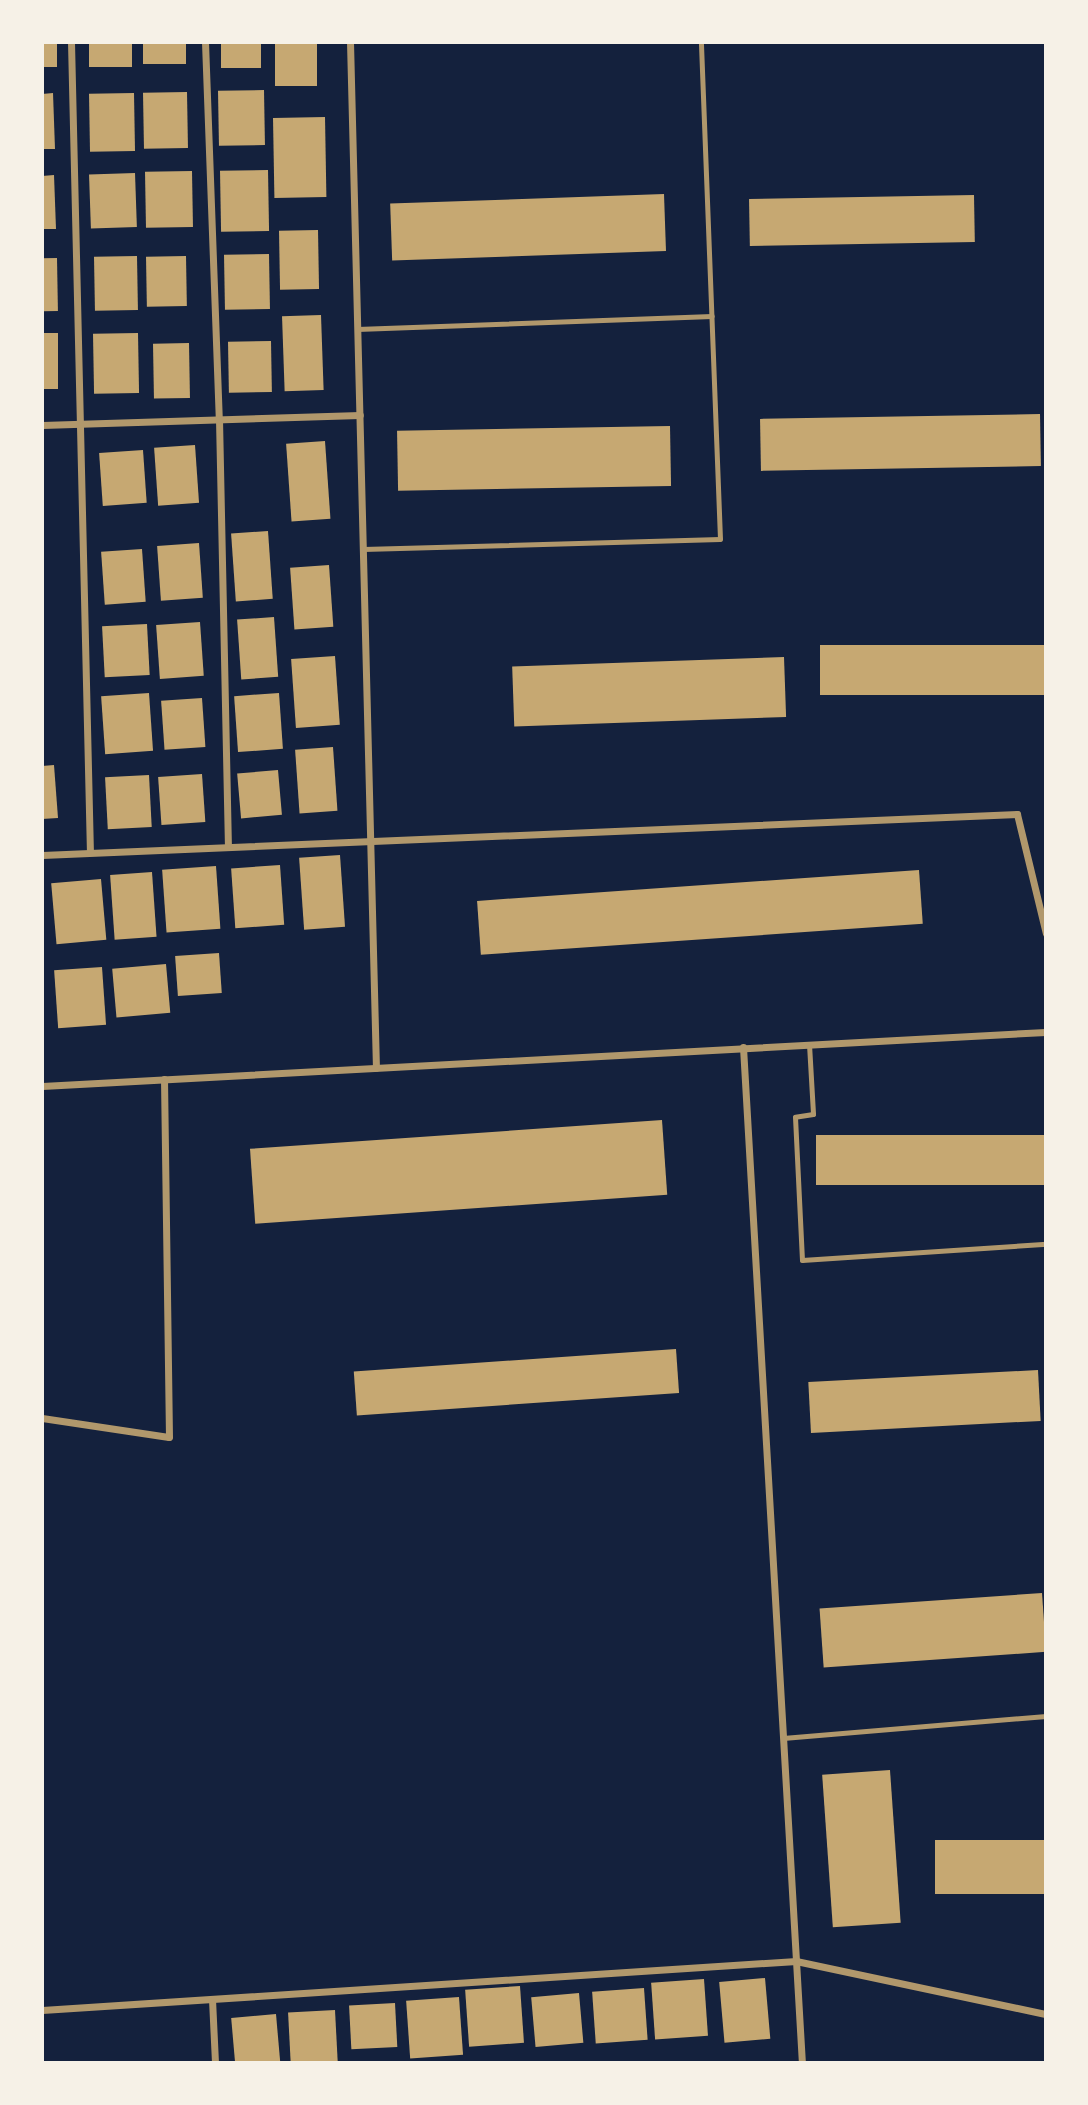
<!DOCTYPE html>
<html>
<head>
<meta charset="utf-8">
<style>
	body { margin:0 }
	#map { position:relative; width:1088px; height:2105px; overflow:hidden; background:#14213d; font-family:Cabin,sans-serif }
	div>[style] { position:absolute }
	.building>* { inset:0; background:#c6a872; transform-origin:0 0 }
	.service>* { height:5px; margin:-2.5px; padding:0 2.5px; transform-origin:2.5px; border-radius:2.5px; background:#b1986c }
	.minor>* { height:7px; margin:-3.5px; padding:0 3.5px; transform-origin:3.5px; border-radius:3.5px; background:#b1986c }
	span { translate:-50% -50%; white-space:nowrap; text-align:center; line-height:1.15; -webkit-text-stroke:5px #f6f1e7; paint-order:stroke }
	.frame { position:absolute; inset:0; border:44px solid #f6f1e7; pointer-events:none }
</style>
</head>
<body>
<div id="map">
	<div class="building">
		<i style="left:42px;top:42px;width:15px;height:25px"></i>
		<i style="left:89px;top:42px;width:43px;height:25px"></i>
		<i style="left:143px;top:42px;width:43px;height:22px"></i>
		<i style="left:221px;top:42px;width:40px;height:26px"></i>
		<i style="left:275px;top:42px;width:42px;height:44px"></i>
		<i style="left:264px;top:90px;width:55px;height:46px;rotate:89deg"></i>
		<i style="left:187px;top:92px;width:56px;height:44px;rotate:89deg"></i>
		<i style="clip-path:polygon(53px 93px,55px 149px,42px 149px,42px 94px)"></i>
		<i style="left:134px;top:93px;width:58px;height:45px;rotate:89deg"></i>
		<i style="left:325px;top:117px;width:80px;height:52px;rotate:89deg"></i>
		<i style="left:268px;top:170px;width:61px;height:48px;rotate:89deg"></i>
		<i style="left:192px;top:171px;width:56px;height:47px;rotate:89deg"></i>
		<i style="left:135px;top:173px;width:54px;height:46px;rotate:88deg"></i>
		<i style="clip-path:polygon(54px 175px,56px 229px,42px 229px,42px 176px)"></i>
		<i style="left:664px;top:194px;width:57px;height:274px;rotate:88deg"></i>
		<i style="left:974px;top:195px;width:47px;height:225px;rotate:89deg"></i>
		<i style="left:318px;top:230px;width:59px;height:39px;rotate:89deg"></i>
		<i style="left:269px;top:254px;width:55px;height:45px;rotate:89deg"></i>
		<i style="left:137px;top:256px;width:54px;height:43px;rotate:89deg"></i>
		<i style="left:186px;top:256px;width:50px;height:40px;rotate:89deg"></i>
		<i style="left:57px;top:258px;width:53px;height:15px;rotate:89deg"></i>
		<i style="left:321px;top:315px;width:75px;height:39px;rotate:88deg"></i>
		<i style="left:42px;top:333px;width:16px;height:56px"></i>
		<i style="left:138px;top:333px;width:60px;height:45px;rotate:89deg"></i>
		<i style="left:271px;top:341px;width:51px;height:43px;rotate:89deg"></i>
		<i style="left:189px;top:343px;width:55px;height:36px;rotate:89deg"></i>
		<i style="left:1040px;top:414px;width:52px;height:280px;rotate:89deg"></i>
		<i style="left:670px;top:426px;width:60px;height:273px;rotate:89deg"></i>
		<i style="left:325px;top:441px;width:78px;height:39px;rotate:86deg"></i>
		<i style="left:195px;top:445px;width:58px;height:41px;rotate:86deg"></i>
		<i style="left:143px;top:450px;width:53px;height:44px;rotate:86deg"></i>
		<i style="left:268px;top:531px;width:68px;height:37px;rotate:86deg"></i>
		<i style="left:199px;top:543px;width:55px;height:42px;rotate:86deg"></i>
		<i style="left:142px;top:549px;width:53px;height:41px;rotate:86deg"></i>
		<i style="left:329px;top:565px;width:62px;height:39px;rotate:86deg"></i>
		<i style="left:274px;top:617px;width:60px;height:37px;rotate:86deg"></i>
		<i style="left:200px;top:622px;width:54px;height:44px;rotate:86deg"></i>
		<i style="left:147px;top:624px;width:51px;height:45px;rotate:87deg"></i>
		<i style="left:1046px;top:645px;width:50px;height:226px;rotate:90deg"></i>
		<i style="left:335px;top:656px;width:69px;height:44px;rotate:86deg"></i>
		<i style="left:784px;top:657px;width:60px;height:272px;rotate:88deg"></i>
		<i style="left:149px;top:693px;width:58px;height:48px;rotate:86deg"></i>
		<i style="left:279px;top:693px;width:56px;height:45px;rotate:86deg"></i>
		<i style="left:202px;top:698px;width:49px;height:41px;rotate:86deg"></i>
		<i style="left:333px;top:747px;width:64px;height:38px;rotate:86deg"></i>
		<i style="clip-path:polygon(54px 765px,58px 818px,42px 819px,42px 766px)"></i>
		<i style="left:278px;top:770px;width:45px;height:41px;rotate:85deg"></i>
		<i style="left:202px;top:774px;width:48px;height:44px;rotate:86deg"></i>
		<i style="left:149px;top:775px;width:52px;height:44px;rotate:87deg"></i>
		<i style="left:340px;top:855px;width:72px;height:41px;rotate:86deg"></i>
		<i style="left:280px;top:865px;width:60px;height:49px;rotate:86deg"></i>
		<i style="left:216px;top:866px;width:63px;height:54px;rotate:86deg"></i>
		<i style="left:919px;top:870px;width:54px;height:443px;rotate:86deg"></i>
		<i style="left:152px;top:872px;width:65px;height:42px;rotate:86deg"></i>
		<i style="left:101px;top:879px;width:61px;height:50px;rotate:85deg"></i>
		<i style="left:219px;top:953px;width:40px;height:44px;rotate:86deg"></i>
		<i style="left:166px;top:964px;width:49px;height:54px;rotate:85deg"></i>
		<i style="left:102px;top:967px;width:58px;height:48px;rotate:86deg"></i>
		<i style="left:662px;top:1120px;width:75px;height:413px;rotate:86deg"></i>
		<i style="left:1046px;top:1135px;width:50px;height:230px;rotate:90deg"></i>
		<i style="left:676px;top:1349px;width:44px;height:323px;rotate:86deg"></i>
		<i style="left:1038px;top:1370px;width:51px;height:230px;rotate:87deg"></i>
		<i style="left:1042px;top:1593px;width:59px;height:223px;rotate:86deg"></i>
		<i style="left:890px;top:1770px;width:153px;height:68px;rotate:86deg"></i>
		<i style="left:1046px;top:1840px;width:54px;height:111px;rotate:90deg"></i>
		<i style="left:765px;top:1978px;width:61px;height:46px;rotate:85deg"></i>
		<i style="left:704px;top:1979px;width:57px;height:53px;rotate:86deg"></i>
		<i style="left:520px;top:1986px;width:57px;height:55px;rotate:86deg"></i>
		<i style="left:644px;top:1988px;width:52px;height:52px;rotate:86deg"></i>
		<i style="left:579px;top:1993px;width:50px;height:48px;rotate:85deg"></i>
		<i style="left:459px;top:1997px;width:58px;height:53px;rotate:86deg"></i>
		<i style="left:395px;top:2003px;width:44px;height:46px;rotate:87deg"></i>
		<i style="left:335px;top:2010px;width:52px;height:47px;rotate:87deg"></i>
		<i style="left:276px;top:2014px;width:49px;height:45px;rotate:85deg"></i>
	</div>
	<div class="service">
		<i style="left:357px;top:329px;width:355px;rotate:-2.1deg"></i>
		<i style="left:363px;top:549px;width:357px;rotate:-1.6deg"></i>
		<i style="left:720px;top:539px;width:497px;rotate:-92.2deg"></i>
		<i style="left:809px;top:1044px;width:70px;rotate:86.7deg"></i>
		<i style="left:813px;top:1114px;width:18px;rotate:171deg"></i>
		<i style="left:795px;top:1117px;width:143px;rotate:87.2deg"></i>
		<i style="left:802px;top:1260px;width:245px;rotate:-3.8deg"></i>
		<i style="left:783px;top:1738px;width:264px;rotate:-4.8deg"></i>
	</div>
	<div class="minor">
		<i style="left:71px;top:42px;width:810px;rotate:88.66deg"></i>
		<i style="left:205px;top:42px;width:377px;rotate:87.9deg"></i>
		<i style="left:219px;top:419px;width:426px;rotate:88.8deg"></i>
		<i style="left:350px;top:42px;width:1026px;rotate:88.55deg"></i>
		<i style="left:42px;top:425px;width:318px;rotate:-1.8deg"></i>
		<i style="left:42px;top:855px;width:976px;rotate:-2.41deg"></i>
		<i style="left:1017px;top:814px;width:123px;rotate:76.4deg"></i>
		<i style="left:743px;top:1047px;width:1018px;rotate:86.68deg"></i>
		<i style="left:42px;top:1086px;width:1005px;rotate:-3.08deg"></i>
		<i style="left:42px;top:1418px;width:128px;rotate:8.5deg"></i>
		<i style="left:169px;top:1437px;width:358px;rotate:-90.8deg"></i>
		<i style="left:212px;top:1999px;width:64px;rotate:87.3deg"></i>
		<i style="left:42px;top:2010px;width:756px;rotate:-3.72deg"></i>
		<i style="left:796px;top:1961px;width:256px;rotate:12deg"></i>
	</div>
	<div class="frame"></div>
</div>
</body>
</html>
